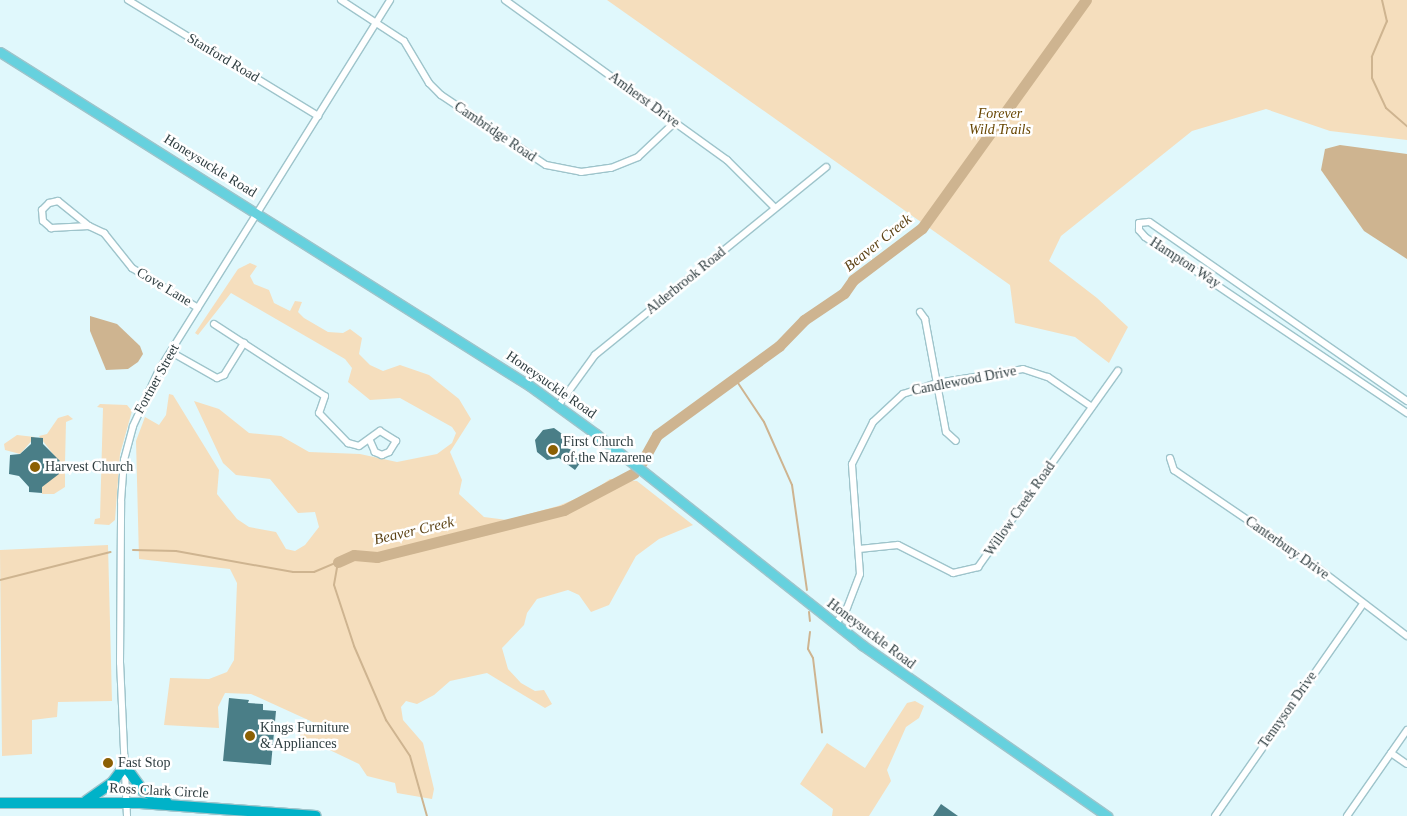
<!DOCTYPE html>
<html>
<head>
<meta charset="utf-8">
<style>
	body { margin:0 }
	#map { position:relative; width:1407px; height:816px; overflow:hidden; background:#e0f8fc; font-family:"Times New Roman",serif }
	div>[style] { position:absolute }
	.green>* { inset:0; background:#f5debd }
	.water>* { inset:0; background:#ceb490 }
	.stream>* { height:2px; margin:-1px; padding:0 1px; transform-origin:1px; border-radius:1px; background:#ceb490 }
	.river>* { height:11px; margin:-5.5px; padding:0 5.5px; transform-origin:5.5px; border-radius:5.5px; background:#ceb490 }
	.building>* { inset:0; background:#4a7e87 }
	.roads { filter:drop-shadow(1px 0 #9ec4cb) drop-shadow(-1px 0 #9ec4cb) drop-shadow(0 1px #9ec4cb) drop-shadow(0 -1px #9ec4cb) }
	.minor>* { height:6px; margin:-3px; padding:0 3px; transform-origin:3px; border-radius:3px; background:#fff }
	.major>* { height:9px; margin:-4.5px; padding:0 4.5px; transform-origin:4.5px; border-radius:4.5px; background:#66d1de }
	.highway>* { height:10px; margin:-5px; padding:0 5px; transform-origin:5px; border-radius:5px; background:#00b2c8 }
	.dots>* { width:14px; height:14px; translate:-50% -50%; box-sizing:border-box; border:2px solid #fff; border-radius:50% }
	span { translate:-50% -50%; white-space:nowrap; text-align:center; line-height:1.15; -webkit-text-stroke:5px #fff; paint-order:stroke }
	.street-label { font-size:14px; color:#2e3d40 }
	.park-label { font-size:14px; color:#684602; font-style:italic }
	.poi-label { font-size:14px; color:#2e3d40 }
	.left { translate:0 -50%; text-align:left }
	.water-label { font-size:15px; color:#5d4316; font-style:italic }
</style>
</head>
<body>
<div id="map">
	<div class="green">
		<i style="clip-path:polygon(607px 0,1407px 0,1407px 140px,1330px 131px,1266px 109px,1192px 131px,1061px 236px,1049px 261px,1097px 298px,1128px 327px,1109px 363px,1075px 337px,1015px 323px,1010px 285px)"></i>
		<i style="clip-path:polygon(250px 263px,257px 266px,250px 276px,254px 284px,269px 290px,274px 303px,290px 311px,295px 301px,302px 302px,298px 312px,304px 318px,328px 332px,343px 333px,350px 329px,362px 338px,359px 354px,370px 365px,383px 371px,400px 365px,429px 375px,459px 399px,471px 419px,450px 452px,462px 480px,459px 494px,484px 517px,507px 520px,558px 506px,590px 493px,610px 479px,637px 481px,693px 525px,659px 539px,636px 556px,609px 605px,591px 612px,579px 595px,568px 590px,537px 599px,527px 613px,524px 625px,502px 648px,508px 669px,521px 683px,535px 691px,544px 690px,552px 704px,545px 708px,487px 673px,450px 681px,434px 695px,417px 704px,406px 701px,401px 707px,403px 720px,423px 743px,434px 789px,432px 799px,397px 793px,395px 783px,367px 776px,359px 764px,315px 743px,296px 744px,301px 733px,317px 730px,317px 724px,251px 694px,225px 693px,218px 707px,219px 728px,164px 725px,170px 678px,209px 679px,227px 672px,234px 660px,237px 583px,230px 569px,139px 559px,136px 441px,145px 417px,159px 425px,166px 415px,169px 394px,173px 395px,219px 470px,217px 494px,237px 519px,249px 527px,276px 532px,286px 549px,295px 551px,305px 545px,319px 527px,315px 512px,298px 513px,270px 479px,236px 475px,223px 463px,194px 401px,219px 409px,249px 433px,281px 436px,309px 452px,360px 454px,397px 462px,437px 454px,452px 443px,456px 433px,452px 427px,400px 398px,370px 400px,348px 382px,352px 368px,345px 359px,231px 293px,198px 335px,195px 333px,238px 269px)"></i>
		<i style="clip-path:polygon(100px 404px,127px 405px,132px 411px,120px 454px,115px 520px,109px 525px,94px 524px,95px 519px,100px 518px,103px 408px,97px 407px)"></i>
		<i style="clip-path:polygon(68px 415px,73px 419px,66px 422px,65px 463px,60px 463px,39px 436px,47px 434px,58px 418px)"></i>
		<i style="clip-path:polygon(17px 435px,35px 437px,20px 454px,5px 450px,4px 444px)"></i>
		<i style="clip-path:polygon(60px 470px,65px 470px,65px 487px,54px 494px,42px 494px,42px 487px)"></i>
		<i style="clip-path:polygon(108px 545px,112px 701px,58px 702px,57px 717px,32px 720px,32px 754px,2px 756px,0 550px)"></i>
		<i style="clip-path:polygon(915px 701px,924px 706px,919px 718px,906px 727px,887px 770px,891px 781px,869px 816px,832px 816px,833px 809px,800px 784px,827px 743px,865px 768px,907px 703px)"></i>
	</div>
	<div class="water">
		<i style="clip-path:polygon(1340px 145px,1407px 154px,1407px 259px,1364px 231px,1321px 170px,1325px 149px)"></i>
		<i style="clip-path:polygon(90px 316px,117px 324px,140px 346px,143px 354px,138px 362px,128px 369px,106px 370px,90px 331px)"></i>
	</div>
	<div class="stream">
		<i style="left:1382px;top:0;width:22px;rotate:77deg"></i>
		<i style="left:1387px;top:21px;width:39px;rotate:113deg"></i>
		<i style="left:1372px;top:57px;width:21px;rotate:90deg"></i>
		<i style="left:1372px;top:78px;width:33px;rotate:65deg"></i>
		<i style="left:1386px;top:108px;width:28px;rotate:41deg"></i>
		<i style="left:734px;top:377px;width:54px;rotate:56.3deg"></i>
		<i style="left:764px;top:422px;width:69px;rotate:66deg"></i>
		<i style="left:792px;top:485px;width:106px;rotate:81.9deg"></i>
		<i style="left:133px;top:550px;width:43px;rotate:1.3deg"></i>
		<i style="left:176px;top:551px;width:119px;rotate:10.2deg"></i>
		<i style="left:293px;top:572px;width:21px"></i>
		<i style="left:314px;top:572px;width:26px;rotate:-23deg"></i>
		<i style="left:338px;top:562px;width:23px;rotate:100deg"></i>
		<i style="left:334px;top:585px;width:64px;rotate:71.8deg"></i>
		<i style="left:354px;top:646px;width:81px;rotate:66.6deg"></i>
		<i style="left:386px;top:720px;width:43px;rotate:56.3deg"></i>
		<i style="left:410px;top:756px;width:62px;rotate:74.2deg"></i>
		<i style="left:0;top:580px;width:114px;rotate:-14.2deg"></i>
		<i style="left:809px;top:612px;width:9px;rotate:84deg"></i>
		<i style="left:810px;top:632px;width:17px;rotate:97deg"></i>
		<i style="left:808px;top:649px;width:10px;rotate:61deg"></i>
		<i style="left:813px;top:658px;width:75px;rotate:83.1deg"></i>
	</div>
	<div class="river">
		<i style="left:642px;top:462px;width:31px;rotate:-61deg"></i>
		<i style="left:657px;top:435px;width:151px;rotate:-36.1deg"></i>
		<i style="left:779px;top:346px;width:36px;rotate:-46deg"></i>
		<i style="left:804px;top:320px;width:48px;rotate:-34deg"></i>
		<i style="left:844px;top:293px;width:16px;rotate:-55deg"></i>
		<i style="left:853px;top:280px;width:86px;rotate:-37deg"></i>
		<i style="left:922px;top:228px;width:281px;rotate:-54.3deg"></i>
		<i style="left:338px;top:562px;width:17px;rotate:-24deg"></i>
		<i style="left:354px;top:555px;width:23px;rotate:5deg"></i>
		<i style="left:377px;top:557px;width:193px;rotate:-14.1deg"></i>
		<i style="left:564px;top:510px;width:79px;rotate:-27.9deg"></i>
	</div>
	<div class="building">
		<i style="clip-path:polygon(554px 428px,565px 436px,567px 447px,583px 459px,575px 470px,559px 458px,547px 460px,537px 452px,535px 440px,543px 430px)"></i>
		<i style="clip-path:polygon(31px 437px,43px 438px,43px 444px,60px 461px,59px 474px,42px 487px,42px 493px,29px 492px,29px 487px,19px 476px,9px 474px,10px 455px,20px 454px,31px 444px)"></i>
		<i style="clip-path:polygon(229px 698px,249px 700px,248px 703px,263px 704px,263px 710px,276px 711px,271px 765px,223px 761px)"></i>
		<i style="clip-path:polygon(941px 804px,958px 816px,933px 816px)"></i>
	</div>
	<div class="roads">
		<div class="minor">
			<i style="left:128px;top:0;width:223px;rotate:31.4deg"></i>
			<i style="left:341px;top:0;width:75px;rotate:33.1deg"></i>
			<i style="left:404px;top:41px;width:49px;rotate:59.2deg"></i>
			<i style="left:429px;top:83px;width:17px;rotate:45deg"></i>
			<i style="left:441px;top:95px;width:126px;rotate:33.7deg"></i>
			<i style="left:546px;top:165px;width:36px;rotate:11deg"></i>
			<i style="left:581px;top:172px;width:30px;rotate:-8deg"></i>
			<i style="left:611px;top:168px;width:29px;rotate:-22deg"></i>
			<i style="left:638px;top:157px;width:51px;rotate:-43.4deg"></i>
			<i style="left:505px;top:0;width:274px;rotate:35.8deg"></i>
			<i style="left:727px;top:160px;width:68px;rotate:45deg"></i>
			<i style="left:89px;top:226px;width:40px;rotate:-141deg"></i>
			<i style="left:58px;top:201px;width:9px;rotate:167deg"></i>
			<i style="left:49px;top:203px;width:10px;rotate:135deg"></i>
			<i style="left:42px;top:210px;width:11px;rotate:85deg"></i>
			<i style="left:43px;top:221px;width:11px;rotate:41deg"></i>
			<i style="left:51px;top:228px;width:38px;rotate:-3deg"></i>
			<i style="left:89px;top:226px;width:17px;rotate:25deg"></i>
			<i style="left:104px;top:233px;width:45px;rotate:51.3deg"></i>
			<i style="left:132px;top:268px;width:77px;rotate:31.2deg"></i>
			<i style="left:920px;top:312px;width:9px;rotate:54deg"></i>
			<i style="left:925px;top:319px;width:115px;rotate:79.5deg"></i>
			<i style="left:946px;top:432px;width:13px;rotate:42deg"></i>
			<i style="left:214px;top:324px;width:132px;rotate:33deg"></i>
			<i style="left:325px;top:396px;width:18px;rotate:109deg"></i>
			<i style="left:319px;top:413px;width:42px;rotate:46deg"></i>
			<i style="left:348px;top:443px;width:11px;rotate:15deg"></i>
			<i style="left:359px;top:446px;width:26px;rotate:-36deg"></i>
			<i style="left:380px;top:431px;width:19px;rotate:32deg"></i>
			<i style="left:396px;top:441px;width:13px;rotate:122deg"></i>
			<i style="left:389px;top:452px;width:8px;rotate:157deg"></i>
			<i style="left:382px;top:455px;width:8px;rotate:-157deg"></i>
			<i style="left:375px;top:452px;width:12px;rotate:-114deg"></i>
			<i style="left:171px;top:352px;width:53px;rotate:29.5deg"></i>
			<i style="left:217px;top:378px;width:8px;rotate:-23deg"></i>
			<i style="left:224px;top:375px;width:38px;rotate:-58deg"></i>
			<i style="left:1407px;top:401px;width:314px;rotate:-145.2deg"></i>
			<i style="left:1149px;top:222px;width:10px;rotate:174deg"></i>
			<i style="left:1139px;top:223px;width:7px;rotate:90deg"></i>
			<i style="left:1139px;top:230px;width:9px;rotate:49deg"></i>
			<i style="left:1145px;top:237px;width:316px;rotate:33.9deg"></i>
			<i style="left:558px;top:406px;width:63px;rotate:-54deg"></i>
			<i style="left:595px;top:355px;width:298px;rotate:-39.1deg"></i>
			<i style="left:1170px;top:458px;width:13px;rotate:72deg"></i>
			<i style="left:1174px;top:470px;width:169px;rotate:34.2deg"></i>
			<i style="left:1314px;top:565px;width:117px;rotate:37.4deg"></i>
			<i style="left:859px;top:549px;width:39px;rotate:-6deg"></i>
			<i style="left:898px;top:545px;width:62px;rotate:27deg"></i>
			<i style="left:953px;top:573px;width:26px;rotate:-13deg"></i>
			<i style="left:978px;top:567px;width:241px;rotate:-54.5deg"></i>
			<i style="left:835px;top:625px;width:21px;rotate:-55deg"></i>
			<i style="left:847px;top:608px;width:36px;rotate:-69deg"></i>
			<i style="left:860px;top:574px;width:110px;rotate:-94.2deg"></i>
			<i style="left:852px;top:464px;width:47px;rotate:-63.4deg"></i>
			<i style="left:873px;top:422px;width:41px;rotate:-43deg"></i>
			<i style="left:903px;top:394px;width:36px;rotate:-18deg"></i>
			<i style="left:937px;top:383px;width:87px;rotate:-9.2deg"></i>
			<i style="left:1023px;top:369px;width:26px;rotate:18deg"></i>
			<i style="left:1048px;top:377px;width:53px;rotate:34.3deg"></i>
			<i style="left:1391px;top:753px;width:19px;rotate:35deg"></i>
			<i style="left:127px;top:816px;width:153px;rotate:-92.6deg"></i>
			<i style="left:120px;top:663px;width:162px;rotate:-89.6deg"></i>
			<i style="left:121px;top:501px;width:41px;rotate:-85.8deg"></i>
			<i style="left:124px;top:460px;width:35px;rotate:-75deg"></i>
			<i style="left:133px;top:426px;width:62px;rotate:-65.1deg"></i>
			<i style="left:159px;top:370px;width:436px;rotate:-58deg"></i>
			<i style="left:1215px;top:816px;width:257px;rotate:-55.1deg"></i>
			<i style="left:1347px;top:816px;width:105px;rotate:-55.1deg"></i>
		</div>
		<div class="major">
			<i style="left:0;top:52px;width:626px;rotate:32.22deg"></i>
			<i style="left:530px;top:386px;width:82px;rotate:36deg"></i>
			<i style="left:596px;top:434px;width:340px;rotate:38.4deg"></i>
			<i style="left:862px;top:645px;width:299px;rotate:34.9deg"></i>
		</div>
		<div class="highway">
			<i style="left:86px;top:801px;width:32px;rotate:-35deg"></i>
			<i style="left:112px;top:783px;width:21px;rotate:-53deg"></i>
			<i style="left:125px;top:766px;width:31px;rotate:54deg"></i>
			<i style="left:143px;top:791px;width:26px;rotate:25deg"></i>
			<i style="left:0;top:803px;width:140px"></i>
			<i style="left:140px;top:803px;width:176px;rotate:4.2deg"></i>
		</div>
	</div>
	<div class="dots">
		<i style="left:553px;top:450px;background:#8c6004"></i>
		<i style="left:35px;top:467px;background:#8c6004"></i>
		<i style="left:250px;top:736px;background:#8c6004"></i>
		<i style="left:108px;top:763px;background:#8c6004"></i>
	</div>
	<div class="street-label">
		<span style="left:223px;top:58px;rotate:31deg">Stanford Road</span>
		<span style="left:644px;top:100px;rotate:36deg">Amherst Drive</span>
		<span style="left:495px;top:132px;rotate:34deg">Cambridge Road</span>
		<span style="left:210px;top:166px;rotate:32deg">Honeysuckle Road</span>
		<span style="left:1185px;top:263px;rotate:33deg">Hampton Way</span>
		<span style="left:686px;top:281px;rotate:-39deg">Alderbrook Road</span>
		<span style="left:164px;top:287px;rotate:31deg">Cove Lane</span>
		<span style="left:157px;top:379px;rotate:-61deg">Fortner Street</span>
		<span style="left:964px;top:381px;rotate:-11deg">Candlewood Drive</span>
		<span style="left:551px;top:385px;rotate:35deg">Honeysuckle Road</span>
		<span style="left:1020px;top:509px;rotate:-55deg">Willow Creek Road</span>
		<span style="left:1287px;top:548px;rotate:35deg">Canterbury Drive</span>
		<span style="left:871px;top:634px;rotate:37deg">Honeysuckle Road</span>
		<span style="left:1288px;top:710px;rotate:-55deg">Tennyson Drive</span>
		<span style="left:159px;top:791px;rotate:3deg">Ross Clark Circle</span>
	</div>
	<div class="park-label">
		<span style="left:1000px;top:122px">Forever<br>Wild Trails</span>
	</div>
	<div class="poi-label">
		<span class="left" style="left:563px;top:450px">First Church<br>of the Nazarene</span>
		<span class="left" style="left:45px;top:467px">Harvest Church</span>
		<span class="left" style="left:260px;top:736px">Kings Furniture<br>&amp; Appliances</span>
		<span class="left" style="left:118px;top:763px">Fast Stop</span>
	</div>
	<div class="water-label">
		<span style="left:878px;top:243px;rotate:-39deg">Beaver Creek</span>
		<span style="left:414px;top:531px;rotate:-13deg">Beaver Creek</span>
	</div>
</div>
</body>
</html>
